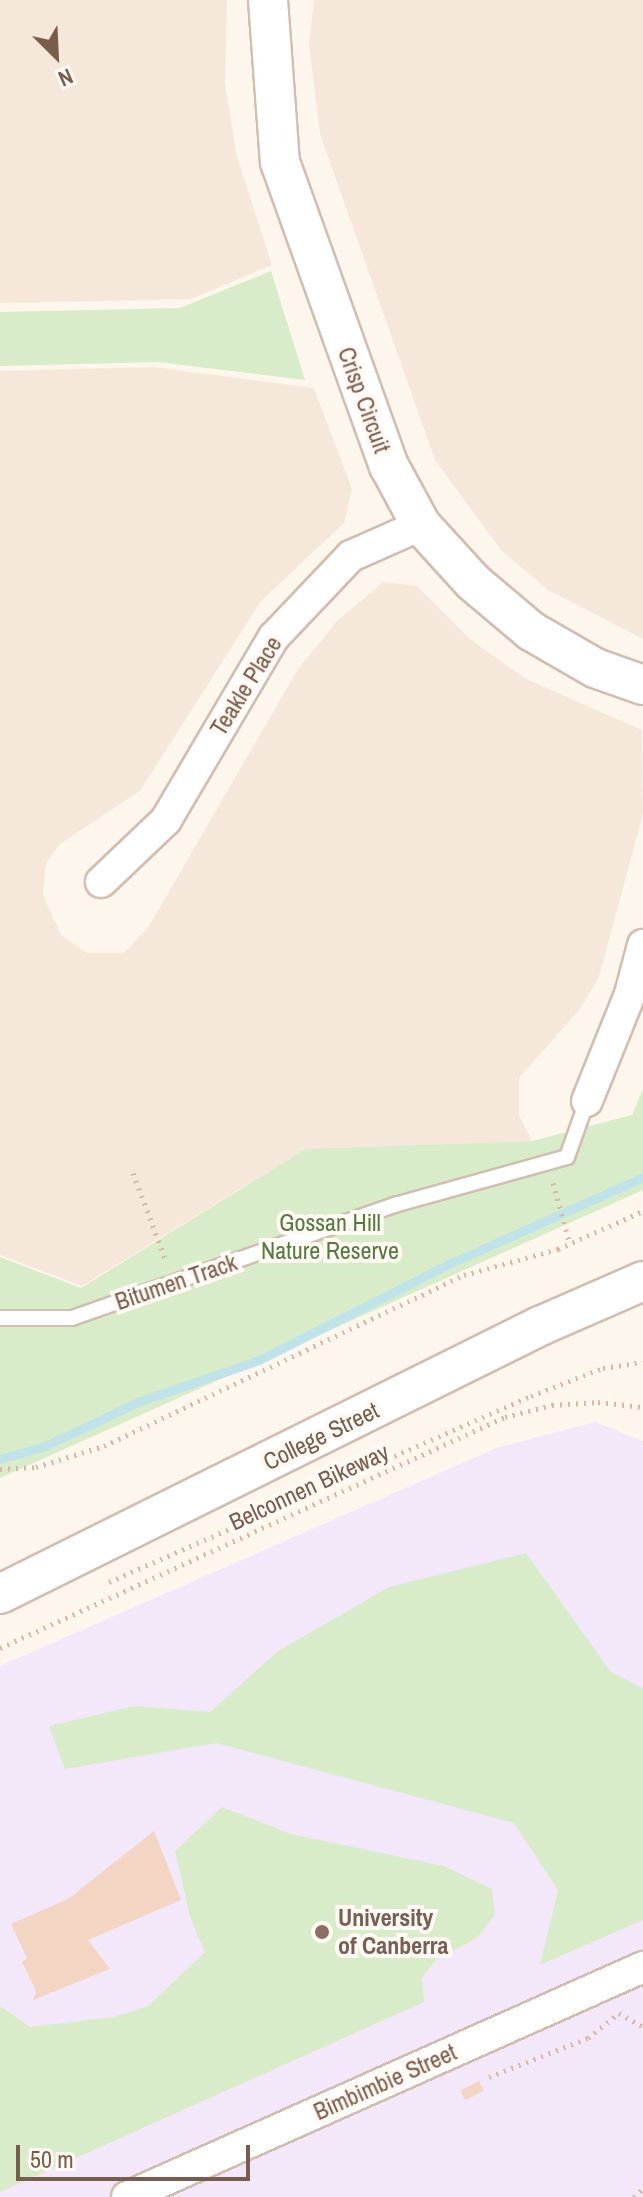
<!DOCTYPE html>
<html>
<head>
<meta charset="utf-8">
<style>
	body { margin:0 }
	#map { position:relative; width:643px; height:2197px; overflow:hidden; background:#fdf6ec; font-family:"Archivo Narrow",sans-serif }
	div>[style] { position:absolute }
	.residential>* { inset:0; background:#f5e8da }
	.education>* { inset:0; background:#f3e8fa }
	.green>* { inset:0; background:#d8ecc9 }
	.stream>* { height:9px; margin:-4.5px; padding:0 4.5px; transform-origin:4.5px; border-radius:4.5px; background:#bfe3e8 }
	.building>* { inset:0; background:#f3d5c3; transform-origin:0 0 }
	.path>* { height:5px; margin-top:-2.5px; transform-origin:0; background:repeating-linear-gradient(90deg,#d9b8a5 0 2px,transparent 0 8px) }
	.roads { filter:drop-shadow(2px 0 #d1beb0) drop-shadow(-2px 0 #d1beb0) drop-shadow(0 2px #d1beb0) drop-shadow(0 -2px #d1beb0) }
	.service>* { height:14px; margin:-7px; padding:0 7px; transform-origin:7px; border-radius:7px; background:#fff }
	.minor>* { height:30px; margin:-15px; padding:0 15px; transform-origin:15px; border-radius:15px; background:#fff }
	.tertiary>* { height:38px; margin:-19px; padding:0 19px; transform-origin:19px; border-radius:19px; background:#fff }
	.dots>* { width:22px; height:22px; translate:-50% -50%; box-sizing:border-box; border:4px solid #fffaf3; border-radius:50% }
	span { translate:-50% -50%; white-space:nowrap; text-align:center; line-height:1.15; -webkit-text-stroke:8px #fffaf3; paint-order:stroke }
	.street-label { font-size:24px; color:#7a5c4d }
	.park-label { font-size:24px; color:#537a41 }
	.education-label { font-size:24px; color:#785e54; font-weight:700 }
	.left { translate:0 -50%; text-align:left }
	.north { position:absolute; left:16px; top:16px; width:80px; height:80px; -webkit-text-stroke:6px #fffaf3; paint-order:stroke; rotate:156deg; font-size:22px; font-weight:700; line-height:32px; text-align:center; color:#7a5c4d }
	.north::after { content:''; display:block; margin:auto; width:28px; height:36px; background:#7a5c4d; clip-path:polygon(50% 0,100% 100%,50% 72%,0 100%) }
	.scale { position:absolute; left:16px; top:2145px; width:234px; height:36px; box-sizing:border-box; border:4px solid #7a5c4d; border-top:0; padding-left:10px; font-size:24px; line-height:28px; white-space:nowrap; color:#7a5c4d; -webkit-text-stroke:6px #fffaf3; paint-order:stroke }
</style>
</head>
<body>
<div id="map">
	<div class="residential">
		<i style="clip-path:polygon(0 0,227px 0,225px 84px,237px 156px,272px 265px,191px 299px,0 303px)"></i>
		<i style="clip-path:polygon(314px 0,643px 0,643px 639px,548px 590px,501px 550px,435px 460px,320px 134px,309px 44px)"></i>
		<i style="clip-path:polygon(153px 367px,314px 388px,352px 489px,344px 523px,261px 601px,140px 791px,60px 844px,46px 863px,43px 895px,61px 935px,87px 953px,124px 953px,149px 926px,298px 669px,337px 621px,383px 582px,417px 586px,470px 639px,526px 679px,642px 730px,643px 814px,599px 977px,580px 1009px,519px 1078px,519px 1115px,532px 1141px,305px 1149px,82px 1286px,0 1255px,0 371px)"></i>
	</div>
	<div class="education">
		<i style="clip-path:polygon(595px 1422px,643px 1441px,643px 2197px,0 2197px,0 1666px,499px 1447px)"></i>
	</div>
	<div class="green">
		<i style="clip-path:polygon(271px 271px,305px 380px,158px 362px,0 366px,0 312px,180px 308px)"></i>
		<i style="clip-path:polygon(643px 1089px,643px 1190px,0 1478px,0 1257px,81px 1288px,305px 1149px,532px 1141px,632px 1115px)"></i>
		<i style="clip-path:polygon(526px 1553px,611px 1672px,643px 1688px,643px 1920px,540px 1965px,558px 1890px,514px 1823px,216px 1743px,65px 1769px,49px 1726px,134px 1706px,210px 1712px,278px 1651px,389px 1587px)"></i>
		<i style="clip-path:polygon(222px 1807px,291px 1834px,444px 1866px,492px 1889px,495px 1915px,477px 1938px,436px 1960px,422px 1978px,424px 2002px,0 2192px,0 2006px,30px 2027px,114px 2017px,148px 2006px,205px 1952px,190px 1917px,175px 1851px)"></i>
	</div>
	<div class="stream">
		<i style="left:0;top:1459px;width:47px;rotate:-16.1deg"></i>
		<i style="left:45px;top:1446px;width:103px;rotate:-25.3deg"></i>
		<i style="left:138px;top:1402px;width:128px;rotate:-19.1deg"></i>
		<i style="left:259px;top:1360px;width:215px;rotate:-26.8deg"></i>
		<i style="left:451px;top:1263px;width:210px;rotate:-24.1deg"></i>
	</div>
	<div class="building">
		<i style="clip-path:polygon(154px 1831px,181px 1900px,88px 1940px,110px 1969px,33px 2000px,36px 1991px,22px 1962px,27px 1958px,11px 1924px,68px 1899px)"></i>
		<i style="left:479px;top:2081px;width:11px;height:21px;rotate:63deg"></i>
	</div>
	<div class="path">
		<i style="left:133px;top:1173px;width:94px;rotate:69.4deg"></i>
		<i style="left:553px;top:1183px;width:63px;rotate:74.4deg"></i>
		<i style="left:0;top:1469px;width:36px;rotate:-3deg"></i>
		<i style="left:36px;top:1467px;width:71px;rotate:-17.2deg"></i>
		<i style="left:104px;top:1446px;width:399px;rotate:-25.4deg"></i>
		<i style="left:464px;top:1275px;width:98px;rotate:-15.5deg"></i>
		<i style="left:558px;top:1249px;width:93px;rotate:-24.1deg"></i>
		<i style="left:109px;top:1582px;width:461px;rotate:-23.8deg"></i>
		<i style="left:531px;top:1396px;width:77px;rotate:-21.3deg"></i>
		<i style="left:603px;top:1368px;width:40px;rotate:-8.5deg"></i>
		<i style="left:0;top:1648px;width:555px;rotate:-24.58deg"></i>
		<i style="left:505px;top:1417px;width:49px;rotate:-14.3deg"></i>
		<i style="left:552px;top:1405px;width:46px;rotate:-3.7deg"></i>
		<i style="left:598px;top:1402px;width:45px;rotate:6.3deg"></i>
		<i style="left:619px;top:2013px;width:28px;rotate:30deg"></i>
		<i style="left:489px;top:2077px;width:106px;rotate:-21.5deg"></i>
		<i style="left:588px;top:2038px;width:40px;rotate:-39deg"></i>
		<i style="left:634px;top:2197px;width:12px;rotate:-42deg"></i>
	</div>
	<div class="roads">
		<div class="service">
			<i style="left:0;top:1318px;width:72px"></i>
			<i style="left:72px;top:1318px;width:345px;rotate:-19.3deg"></i>
			<i style="left:398px;top:1204px;width:175px;rotate:-15.5deg"></i>
			<i style="left:567px;top:1157px;width:59px;rotate:-70.3deg"></i>
		</div>
		<div class="minor">
			<i style="left:101px;top:882px;width:90px;rotate:-43.6deg"></i>
			<i style="left:166px;top:820px;width:212px;rotate:-59.5deg"></i>
			<i style="left:274px;top:637px;width:112px;rotate:-46.5deg"></i>
			<i style="left:351px;top:556px;width:77px;rotate:-23.9deg"></i>
			<i style="left:587px;top:1101px;width:115px;rotate:-68.1deg"></i>
			<i style="left:630px;top:994px;width:51px;rotate:-75.1deg"></i>
			<i style="left:127px;top:2197px;width:565px;rotate:-24.02deg"></i>
		</div>
		<div class="tertiary">
			<i style="left:268px;top:0;width:162px;rotate:85.8deg"></i>
			<i style="left:280px;top:162px;width:323px;rotate:70.3deg"></i>
			<i style="left:389px;top:466px;width:67px;rotate:61.5deg"></i>
			<i style="left:421px;top:525px;width:77px;rotate:47.6deg"></i>
			<i style="left:473px;top:582px;width:76px;rotate:40.2deg"></i>
			<i style="left:531px;top:631px;width:74px;rotate:30deg"></i>
			<i style="left:595px;top:668px;width:51px;rotate:19.5deg"></i>
			<i style="left:0;top:1594px;width:603px;rotate:-26.4deg"></i>
			<i style="left:540px;top:1326px;width:112px;rotate:-23.6deg"></i>
		</div>
	</div>
	<div class="dots">
		<i style="left:322px;top:1932px;background:#8d6e63"></i>
	</div>
	<div class="street-label">
		<span style="left:364px;top:400px;rotate:70deg">Crisp Circuit</span>
		<span style="left:246px;top:686px;rotate:-58deg">Teakle Place</span>
		<span style="left:176px;top:1282px;rotate:-19deg">Bitumen Track</span>
		<span style="left:321px;top:1436px;rotate:-26deg">College Street</span>
		<span style="left:309px;top:1487px;rotate:-25deg">Belconnen Bikeway</span>
		<span style="left:385px;top:2082px;rotate:-24deg">Bimbimbie Street</span>
	</div>
	<div class="park-label">
		<span style="left:330px;top:1237px">Gossan Hill<br>Nature Reserve</span>
	</div>
	<div class="education-label">
		<span class="left" style="left:338px;top:1932px">University<br>of Canberra</span>
	</div>
	<div class="north">N</div>
	<div class="scale">50 m</div>
</div>
</body>
</html>
